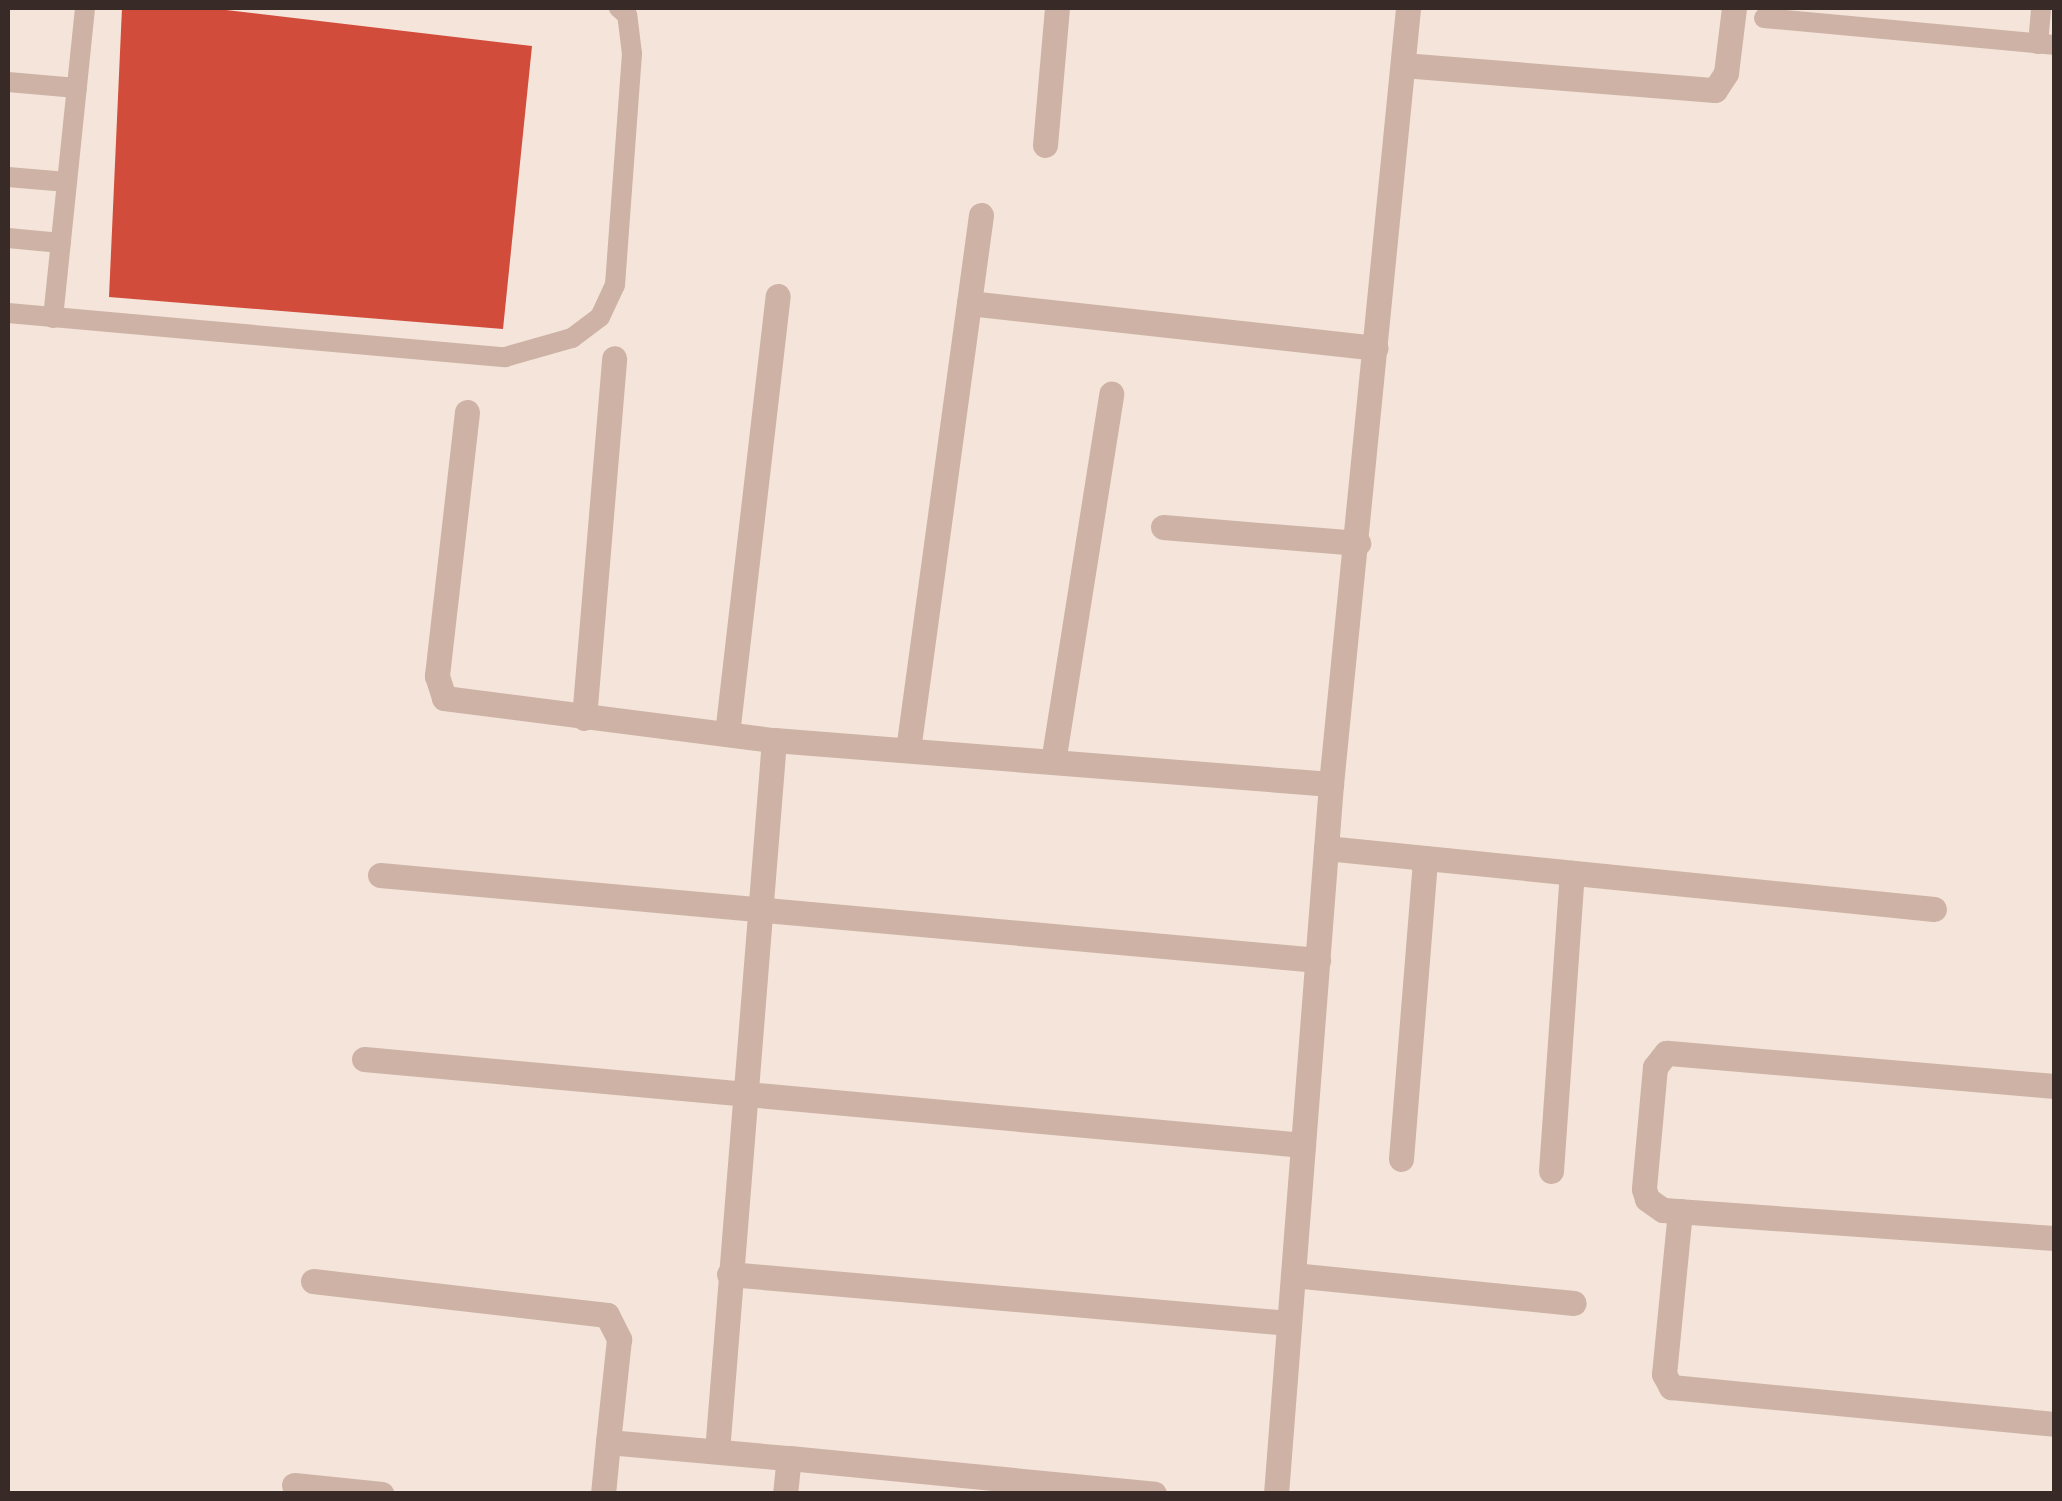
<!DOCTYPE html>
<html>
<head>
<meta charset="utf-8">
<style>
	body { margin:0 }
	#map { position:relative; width:2062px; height:1501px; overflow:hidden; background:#f4e4da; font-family:"Roboto Condensed",sans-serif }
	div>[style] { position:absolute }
	.building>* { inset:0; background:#d14c3b }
	.lane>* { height:20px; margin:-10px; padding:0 10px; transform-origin:10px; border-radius:10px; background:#cdb2a5 }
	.street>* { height:25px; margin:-12.5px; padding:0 12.5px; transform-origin:12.5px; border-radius:12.5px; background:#cdb2a5 }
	span { translate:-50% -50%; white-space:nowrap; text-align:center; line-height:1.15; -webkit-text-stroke:10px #fbefe7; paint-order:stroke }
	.frame { position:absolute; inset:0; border:10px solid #382a27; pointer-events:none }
</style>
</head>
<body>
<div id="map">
	<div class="building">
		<i style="clip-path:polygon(122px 8px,209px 8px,532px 46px,503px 329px,109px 297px)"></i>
	</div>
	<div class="lane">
		<i style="left:1764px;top:18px;width:291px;rotate:5.3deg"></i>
		<i style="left:2038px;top:44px;width:36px;rotate:-85deg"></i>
		<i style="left:8px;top:82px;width:69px;rotate:5deg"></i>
		<i style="left:8px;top:177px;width:59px;rotate:4.8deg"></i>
		<i style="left:8px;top:238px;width:53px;rotate:5.4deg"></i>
		<i style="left:8px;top:313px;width:499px;rotate:5.1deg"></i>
		<i style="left:505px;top:357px;width:70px;rotate:-15.8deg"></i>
		<i style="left:572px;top:338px;width:35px;rotate:-37deg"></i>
		<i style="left:600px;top:317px;width:35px;rotate:-65deg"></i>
		<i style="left:615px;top:285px;width:232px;rotate:-85.8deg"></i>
		<i style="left:632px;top:54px;width:39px;rotate:-97deg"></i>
		<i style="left:627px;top:15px;width:11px;rotate:-139deg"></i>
		<i style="left:53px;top:318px;width:312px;rotate:-84.1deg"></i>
	</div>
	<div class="street">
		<i style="left:1403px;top:65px;width:313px;rotate:4.6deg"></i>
		<i style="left:1715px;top:90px;width:20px;rotate:-57deg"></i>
		<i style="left:1726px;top:73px;width:65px;rotate:-83deg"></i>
		<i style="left:1045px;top:145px;width:138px;rotate:-85deg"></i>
		<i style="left:969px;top:303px;width:409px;rotate:6.3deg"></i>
		<i style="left:467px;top:412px;width:266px;rotate:96.5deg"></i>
		<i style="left:437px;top:676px;width:23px;rotate:72deg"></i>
		<i style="left:444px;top:698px;width:333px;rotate:7.3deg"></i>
		<i style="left:774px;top:740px;width:713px;rotate:94.58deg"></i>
		<i style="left:1163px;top:527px;width:196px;rotate:4.7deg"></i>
		<i style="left:584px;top:718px;width:361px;rotate:-85.2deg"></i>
		<i style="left:727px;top:734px;width:441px;rotate:-83.4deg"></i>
		<i style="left:774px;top:740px;width:559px;rotate:4.52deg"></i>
		<i style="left:908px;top:750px;width:540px;rotate:-82.23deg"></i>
		<i style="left:1053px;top:762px;width:373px;rotate:-81deg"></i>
		<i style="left:1326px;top:848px;width:611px;rotate:5.73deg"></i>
		<i style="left:380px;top:875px;width:942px;rotate:5.18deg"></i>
		<i style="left:364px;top:1059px;width:943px;rotate:5.23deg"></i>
		<i style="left:2054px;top:1086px;width:389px;rotate:-175.1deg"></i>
		<i style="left:1666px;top:1053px;width:18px;rotate:128deg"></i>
		<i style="left:1655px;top:1067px;width:122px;rotate:95.2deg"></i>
		<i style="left:1644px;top:1189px;width:10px;rotate:73deg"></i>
		<i style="left:1647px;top:1199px;width:19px;rotate:35deg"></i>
		<i style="left:1663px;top:1210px;width:392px;rotate:4.1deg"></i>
		<i style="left:1401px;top:1159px;width:302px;rotate:-85.4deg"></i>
		<i style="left:1551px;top:1171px;width:299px;rotate:-86deg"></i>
		<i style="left:1680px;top:1211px;width:164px;rotate:95.6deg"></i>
		<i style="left:1664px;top:1374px;width:15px;rotate:62deg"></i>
		<i style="left:1671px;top:1387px;width:385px;rotate:5.5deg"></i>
		<i style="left:729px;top:1274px;width:562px;rotate:5deg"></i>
		<i style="left:1293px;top:1275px;width:282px;rotate:5.7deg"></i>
		<i style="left:313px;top:1281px;width:296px;rotate:6.6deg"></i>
		<i style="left:607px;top:1315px;width:27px;rotate:63deg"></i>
		<i style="left:619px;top:1339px;width:104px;rotate:96.1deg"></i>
		<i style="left:294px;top:1485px;width:88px;rotate:5.8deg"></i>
		<i style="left:603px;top:1494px;width:52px;rotate:-84.5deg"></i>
		<i style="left:608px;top:1442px;width:182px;rotate:5.1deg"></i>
		<i style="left:785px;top:1494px;width:36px;rotate:-84deg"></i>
		<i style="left:789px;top:1458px;width:367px;rotate:5.6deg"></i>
		<i style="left:1276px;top:1494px;width:712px;rotate:-85.57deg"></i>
		<i style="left:1331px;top:784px;width:780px;rotate:-84.33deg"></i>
	</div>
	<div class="frame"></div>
</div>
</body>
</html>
